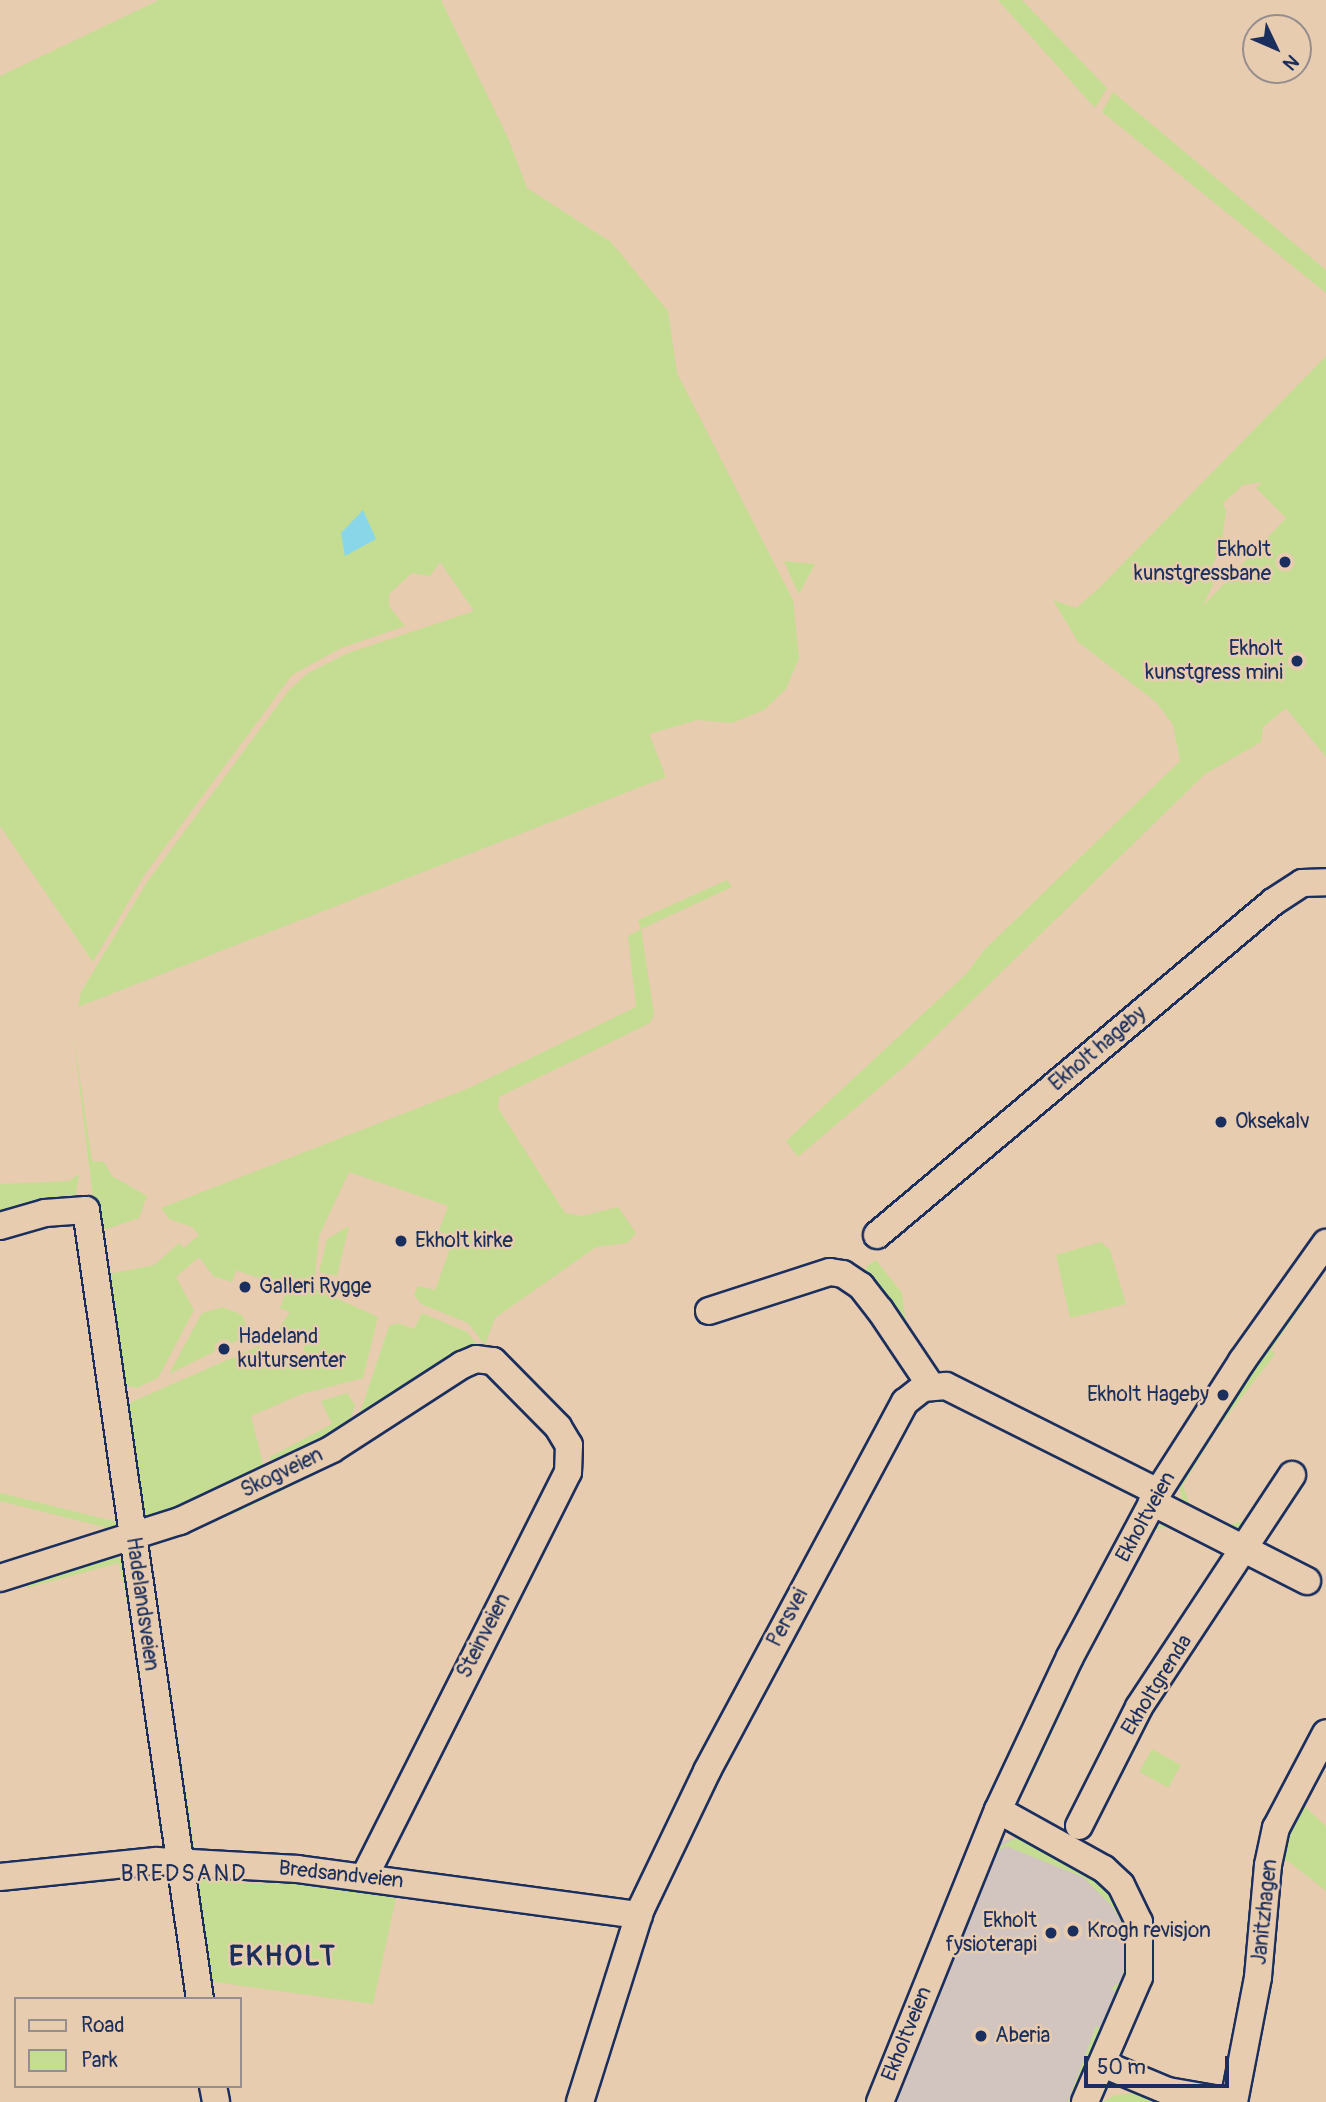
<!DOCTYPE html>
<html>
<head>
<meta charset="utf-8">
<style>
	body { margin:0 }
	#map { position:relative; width:1326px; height:2102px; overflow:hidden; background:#e8ccaf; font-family:Pangolin,sans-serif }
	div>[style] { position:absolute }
	.built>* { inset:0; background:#d2c4be }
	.green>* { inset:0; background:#c4dd93; transform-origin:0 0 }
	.water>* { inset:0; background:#89d6e8 }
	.roads { filter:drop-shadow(2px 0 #1b2f5e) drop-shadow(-2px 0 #1b2f5e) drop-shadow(0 2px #1b2f5e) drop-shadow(0 -2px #1b2f5e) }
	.minor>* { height:26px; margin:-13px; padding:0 13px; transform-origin:13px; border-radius:13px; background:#e8ccaf }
	.dots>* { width:19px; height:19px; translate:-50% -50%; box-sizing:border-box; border:4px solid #e8ccaf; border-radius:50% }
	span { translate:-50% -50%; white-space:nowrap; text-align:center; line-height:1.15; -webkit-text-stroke:5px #e8ccaf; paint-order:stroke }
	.poi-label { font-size:21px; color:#1b2f5e }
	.right { translate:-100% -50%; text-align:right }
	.left { translate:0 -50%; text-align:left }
	.street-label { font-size:21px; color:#1b2f5e }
	.neighbourhood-label { font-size:23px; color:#1b2f5e; letter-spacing:2px }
	.district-label { font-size:28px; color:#1b2f5e; font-weight:700; letter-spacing:2px }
	.legend { position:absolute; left:14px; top:1997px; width:228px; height:91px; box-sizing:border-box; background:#e8ccaf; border:2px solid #968d8f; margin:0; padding:9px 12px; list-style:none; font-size:21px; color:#1b2f5e }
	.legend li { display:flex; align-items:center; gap:14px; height:35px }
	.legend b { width:35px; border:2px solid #968d8f }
	.north { position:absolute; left:1242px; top:14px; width:70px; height:70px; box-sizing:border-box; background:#e8ccaf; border:2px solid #968d8f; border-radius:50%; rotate:134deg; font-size:19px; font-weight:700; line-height:28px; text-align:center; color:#1b2f5e }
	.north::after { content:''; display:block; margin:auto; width:24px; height:32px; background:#1b2f5e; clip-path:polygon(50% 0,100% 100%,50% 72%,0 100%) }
	.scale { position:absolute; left:1084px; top:2056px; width:145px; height:32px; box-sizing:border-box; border:4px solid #1b2f5e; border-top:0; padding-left:9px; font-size:21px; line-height:24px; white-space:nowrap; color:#1b2f5e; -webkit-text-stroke:5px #e8ccaf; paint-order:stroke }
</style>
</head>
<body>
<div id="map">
	<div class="built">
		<i style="clip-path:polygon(1017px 1837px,1048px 1847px,1118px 1902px,1132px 1962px,1073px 2102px,887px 2102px,984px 1858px,1000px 1842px)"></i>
	</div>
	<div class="green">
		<i style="clip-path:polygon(159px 0,441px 0,508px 138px,527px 188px,611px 242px,668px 311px,677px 373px,793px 600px,799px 658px,786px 689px,764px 710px,732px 723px,697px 720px,649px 734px,666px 777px,78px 1007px,81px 992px,147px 882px,289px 690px,308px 673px,348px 653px,474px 611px,440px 562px,430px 576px,412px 573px,389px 594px,389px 606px,405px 626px,341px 648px,292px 675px,145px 874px,93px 962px,0 826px,0 76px)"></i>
		<i style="clip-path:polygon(998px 0,1022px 0,1107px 88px,1095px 108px)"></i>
		<i style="clip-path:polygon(1113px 92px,1326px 270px,1326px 293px,1102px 112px)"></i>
		<i style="clip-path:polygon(evenodd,1326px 356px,1326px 757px,1286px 708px,1263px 727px,1261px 742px,1205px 774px,906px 1065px,798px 1157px,786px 1141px,967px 973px,984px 950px,1180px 761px,1173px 725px,1156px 702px,1078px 642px,1053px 600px,1076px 608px,1099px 588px,1326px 356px,1262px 482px,1256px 488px,1286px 518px,1203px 606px,1213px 584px,1210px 569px,1221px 549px,1226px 511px,1223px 503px,1243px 485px,1262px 482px)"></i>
		<i style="clip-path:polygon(784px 561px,815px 564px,799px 594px,794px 584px)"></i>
		<i style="clip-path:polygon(727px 880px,732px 887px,641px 929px,654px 1014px,650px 1023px,499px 1097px,498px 1108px,565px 1213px,582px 1216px,618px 1207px,636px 1233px,627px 1243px,596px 1247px,495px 1318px,485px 1345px,468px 1323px,421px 1304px,414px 1295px,418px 1286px,435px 1290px,437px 1285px,454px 1237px,439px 1231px,448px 1206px,349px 1172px,319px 1236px,314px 1284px,316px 1289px,378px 1317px,363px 1378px,302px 1394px,251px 1416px,266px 1476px,215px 1500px,142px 1520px,127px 1404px,259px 1346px,272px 1359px,304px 1353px,303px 1329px,278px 1330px,290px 1312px,280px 1308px,287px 1288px,236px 1270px,232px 1282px,213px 1276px,199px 1257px,176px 1277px,194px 1310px,158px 1378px,137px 1388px,124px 1385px,104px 1248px,109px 1274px,154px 1265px,179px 1243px,184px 1248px,199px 1235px,192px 1227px,169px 1219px,161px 1208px,469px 1088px,636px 1007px,628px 936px,641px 929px,638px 920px)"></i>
		<i style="clip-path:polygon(73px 1032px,92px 1161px,104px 1162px,112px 1176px,147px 1196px,139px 1218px,107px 1229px,102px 1229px,95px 1216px)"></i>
		<i style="clip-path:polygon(79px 1174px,75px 1200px,0 1217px,0 1184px,69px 1181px)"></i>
		<i style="clip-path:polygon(349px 1226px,337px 1276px,319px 1272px,327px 1239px)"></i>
		<i style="clip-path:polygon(1101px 1242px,1110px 1250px,1126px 1304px,1070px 1318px,1056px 1255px)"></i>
		<i style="clip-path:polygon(876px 1260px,902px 1293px,907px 1330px,861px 1278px,867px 1266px)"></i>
		<i style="clip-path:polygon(1304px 1302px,1271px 1350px,1275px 1354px,1218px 1428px,1183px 1485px,1190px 1506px,1228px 1525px,1251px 1519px,1247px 1528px,1232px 1535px,1182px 1504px,1179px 1481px,1298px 1303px)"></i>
		<i style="clip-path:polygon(223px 1307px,242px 1315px,246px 1324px,238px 1340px,169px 1374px,202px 1313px)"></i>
		<i style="clip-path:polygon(422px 1313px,467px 1332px,480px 1348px,356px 1425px,389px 1326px,398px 1323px,414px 1329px)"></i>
		<i style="clip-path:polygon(481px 1367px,314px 1475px,240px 1511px,149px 1547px,158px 1614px,153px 1608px,146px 1546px,150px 1541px)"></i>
		<i style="clip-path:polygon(347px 1393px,355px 1405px,347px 1430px,272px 1467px,270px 1457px,332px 1424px,321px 1401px)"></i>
		<i style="left:117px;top:1522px;width:8px;height:121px;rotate:104deg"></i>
		<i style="clip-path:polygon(1171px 1522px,1221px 1545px,1226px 1557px,1223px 1562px,1219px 1549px,1174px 1526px,1154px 1530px,1095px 1641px,1028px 1784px,1026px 1779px,1059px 1706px,1152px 1528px)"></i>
		<i style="clip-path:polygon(116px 1555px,127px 1565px,138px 1626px,132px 1628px,119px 1563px,27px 1588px,26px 1578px)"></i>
		<i style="clip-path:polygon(177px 1732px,195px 1850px,190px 1853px,171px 1735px)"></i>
		<i style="left:1152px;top:1749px;width:33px;height:26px;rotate:29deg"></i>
		<i style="clip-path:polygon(1303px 1805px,1326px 1826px,1326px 1891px,1288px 1861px,1276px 1859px,1279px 1846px)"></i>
		<i style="clip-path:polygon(1017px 1837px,1095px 1874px,1118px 1902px,1127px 1921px,1132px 1962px,1120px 1997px,1112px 1988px,1121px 1981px,1126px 1958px,1122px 1923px,1112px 1906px,1083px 1877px,1006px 1846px,991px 1856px,957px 1943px,989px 1853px)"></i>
		<i style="clip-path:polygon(208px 1875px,234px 1877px,234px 1883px,339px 1884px,397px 1893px,373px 2004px,207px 1981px,195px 1895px,199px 1881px)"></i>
		<i style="clip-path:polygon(1096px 2026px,1103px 2031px,1073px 2102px,1068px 2102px)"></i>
		<i style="clip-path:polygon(1136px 2093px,1169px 2102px,1103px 2102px,1115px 2095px)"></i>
	</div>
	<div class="water">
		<i style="clip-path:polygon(363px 510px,376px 539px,345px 556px,341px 533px)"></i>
	</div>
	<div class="roads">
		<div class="minor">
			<i style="left:0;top:1226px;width:47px;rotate:-16.1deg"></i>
			<i style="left:45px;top:1213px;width:41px;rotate:-4.2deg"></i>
			<i style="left:86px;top:1210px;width:797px;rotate:81.78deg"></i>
			<i style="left:877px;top:1235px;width:517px;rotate:-40.06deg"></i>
			<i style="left:1273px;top:902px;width:35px;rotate:-33deg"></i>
			<i style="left:1302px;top:883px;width:24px;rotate:-2deg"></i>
			<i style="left:709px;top:1311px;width:127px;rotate:-17.9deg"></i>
			<i style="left:830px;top:1272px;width:13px;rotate:9deg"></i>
			<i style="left:843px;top:1274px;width:22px;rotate:34deg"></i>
			<i style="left:861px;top:1286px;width:31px;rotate:52deg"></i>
			<i style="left:880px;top:1310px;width:92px;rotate:56.1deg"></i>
			<i style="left:1152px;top:1502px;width:174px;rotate:27deg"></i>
			<i style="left:0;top:1578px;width:189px;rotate:-17.6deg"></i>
			<i style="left:180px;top:1521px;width:168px;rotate:-25.3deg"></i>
			<i style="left:332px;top:1449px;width:155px;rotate:-32.9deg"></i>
			<i style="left:462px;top:1365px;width:15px;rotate:-23deg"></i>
			<i style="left:476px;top:1359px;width:17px;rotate:7deg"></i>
			<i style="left:493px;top:1361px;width:93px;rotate:45.4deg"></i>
			<i style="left:558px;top:1427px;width:21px;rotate:59deg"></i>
			<i style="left:569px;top:1445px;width:27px;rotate:92deg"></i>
			<i style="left:568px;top:1472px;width:451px;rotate:116.7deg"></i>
			<i style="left:998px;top:1810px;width:121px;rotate:29.1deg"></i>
			<i style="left:1104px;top:1869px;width:23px;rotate:43deg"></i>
			<i style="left:1121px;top:1885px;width:41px;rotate:64.1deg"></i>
			<i style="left:1139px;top:1922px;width:55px;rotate:90deg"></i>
			<i style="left:1139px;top:1977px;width:136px;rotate:113.4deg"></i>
			<i style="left:1079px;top:1826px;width:133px;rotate:-63.2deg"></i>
			<i style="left:1139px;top:1707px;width:278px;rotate:-56.6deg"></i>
			<i style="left:0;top:1877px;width:157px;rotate:-5.9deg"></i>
			<i style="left:156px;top:1861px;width:142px;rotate:3.2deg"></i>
			<i style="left:298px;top:1869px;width:344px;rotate:7.7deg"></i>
			<i style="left:1103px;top:2064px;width:70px;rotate:22.6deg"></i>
			<i style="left:1168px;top:2091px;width:64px;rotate:9.9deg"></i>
			<i style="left:213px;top:2086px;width:16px;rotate:79deg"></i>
			<i style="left:580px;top:2102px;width:202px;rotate:-72.5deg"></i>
			<i style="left:641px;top:1909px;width:153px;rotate:-64.4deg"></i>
			<i style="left:707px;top:1771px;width:419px;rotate:-61.8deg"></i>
			<i style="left:905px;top:1402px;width:23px;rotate:-38deg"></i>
			<i style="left:923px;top:1388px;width:23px;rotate:-5deg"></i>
			<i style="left:946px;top:1386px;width:237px;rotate:26.6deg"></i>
			<i style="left:880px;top:2102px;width:315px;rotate:-68deg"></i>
			<i style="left:998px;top:1810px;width:169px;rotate:-64.8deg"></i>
			<i style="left:1070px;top:1657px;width:187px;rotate:-61.9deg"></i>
			<i style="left:1158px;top:1492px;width:156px;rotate:-57.3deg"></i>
			<i style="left:1242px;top:1361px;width:145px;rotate:-54.6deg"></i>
			<i style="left:1234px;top:2102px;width:127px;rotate:-79.1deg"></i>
			<i style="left:1258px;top:1977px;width:112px;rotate:-84.9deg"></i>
			<i style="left:1268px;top:1865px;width:38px;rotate:-78deg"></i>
			<i style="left:1276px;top:1828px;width:107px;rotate:-62.2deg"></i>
		</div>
	</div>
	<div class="dots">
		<i style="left:1285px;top:562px;background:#1b2f5e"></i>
		<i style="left:1297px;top:661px;background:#1b2f5e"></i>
		<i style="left:1221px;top:1122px;background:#1b2f5e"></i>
		<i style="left:401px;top:1241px;background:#1b2f5e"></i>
		<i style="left:245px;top:1287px;background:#1b2f5e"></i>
		<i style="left:224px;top:1349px;background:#1b2f5e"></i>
		<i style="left:1223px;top:1395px;background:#1b2f5e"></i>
		<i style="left:1073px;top:1931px;background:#1b2f5e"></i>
		<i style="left:1051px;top:1933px;background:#1b2f5e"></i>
		<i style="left:981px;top:2036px;background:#1b2f5e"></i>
	</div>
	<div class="poi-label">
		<span class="right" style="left:1271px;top:562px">Ekholt<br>kunstgressbane</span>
		<span class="right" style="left:1283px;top:661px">Ekholt<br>kunstgress mini</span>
		<span class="left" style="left:1235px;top:1122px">Oksekalv</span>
		<span class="left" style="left:415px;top:1241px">Ekholt kirke</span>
		<span class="left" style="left:259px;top:1287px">Galleri Rygge</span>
		<span class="left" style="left:238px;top:1349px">Hadeland<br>kultursenter</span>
		<span class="right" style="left:1209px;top:1395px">Ekholt Hageby</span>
		<span class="right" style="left:1037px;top:1933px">Ekholt<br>fysioterapi</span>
		<span class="left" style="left:1087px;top:1931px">Krogh revisjon</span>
		<span class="left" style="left:995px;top:2036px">Aberia</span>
	</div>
	<div class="street-label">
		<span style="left:1098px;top:1049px;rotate:-40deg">Ekholt hageby</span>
		<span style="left:282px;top:1473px;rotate:-26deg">Skogveien</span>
		<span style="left:1146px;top:1517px;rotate:-61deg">Ekholtveien</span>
		<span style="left:142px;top:1604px;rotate:82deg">Hadelandsveien</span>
		<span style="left:788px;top:1618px;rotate:-62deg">Persvei</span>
		<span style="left:484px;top:1636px;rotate:-63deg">Steinveien</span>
		<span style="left:1157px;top:1685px;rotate:-58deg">Ekholtgrenda</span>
		<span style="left:341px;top:1875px;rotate:6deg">Bredsandveien</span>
		<span style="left:1265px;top:1912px;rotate:-84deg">Janitzhagen</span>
		<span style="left:907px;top:2034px;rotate:-68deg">Ekholtveien</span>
	</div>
	<div class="neighbourhood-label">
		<span style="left:184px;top:1874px">BREDSAND</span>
	</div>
	<div class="district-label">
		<span style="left:283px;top:1957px">EKHOLT</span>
	</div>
	<ul class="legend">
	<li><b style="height:9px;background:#e8ccaf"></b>Road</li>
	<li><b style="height:19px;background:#c4dd93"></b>Park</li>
	</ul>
	<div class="north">N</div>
	<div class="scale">50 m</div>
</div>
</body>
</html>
